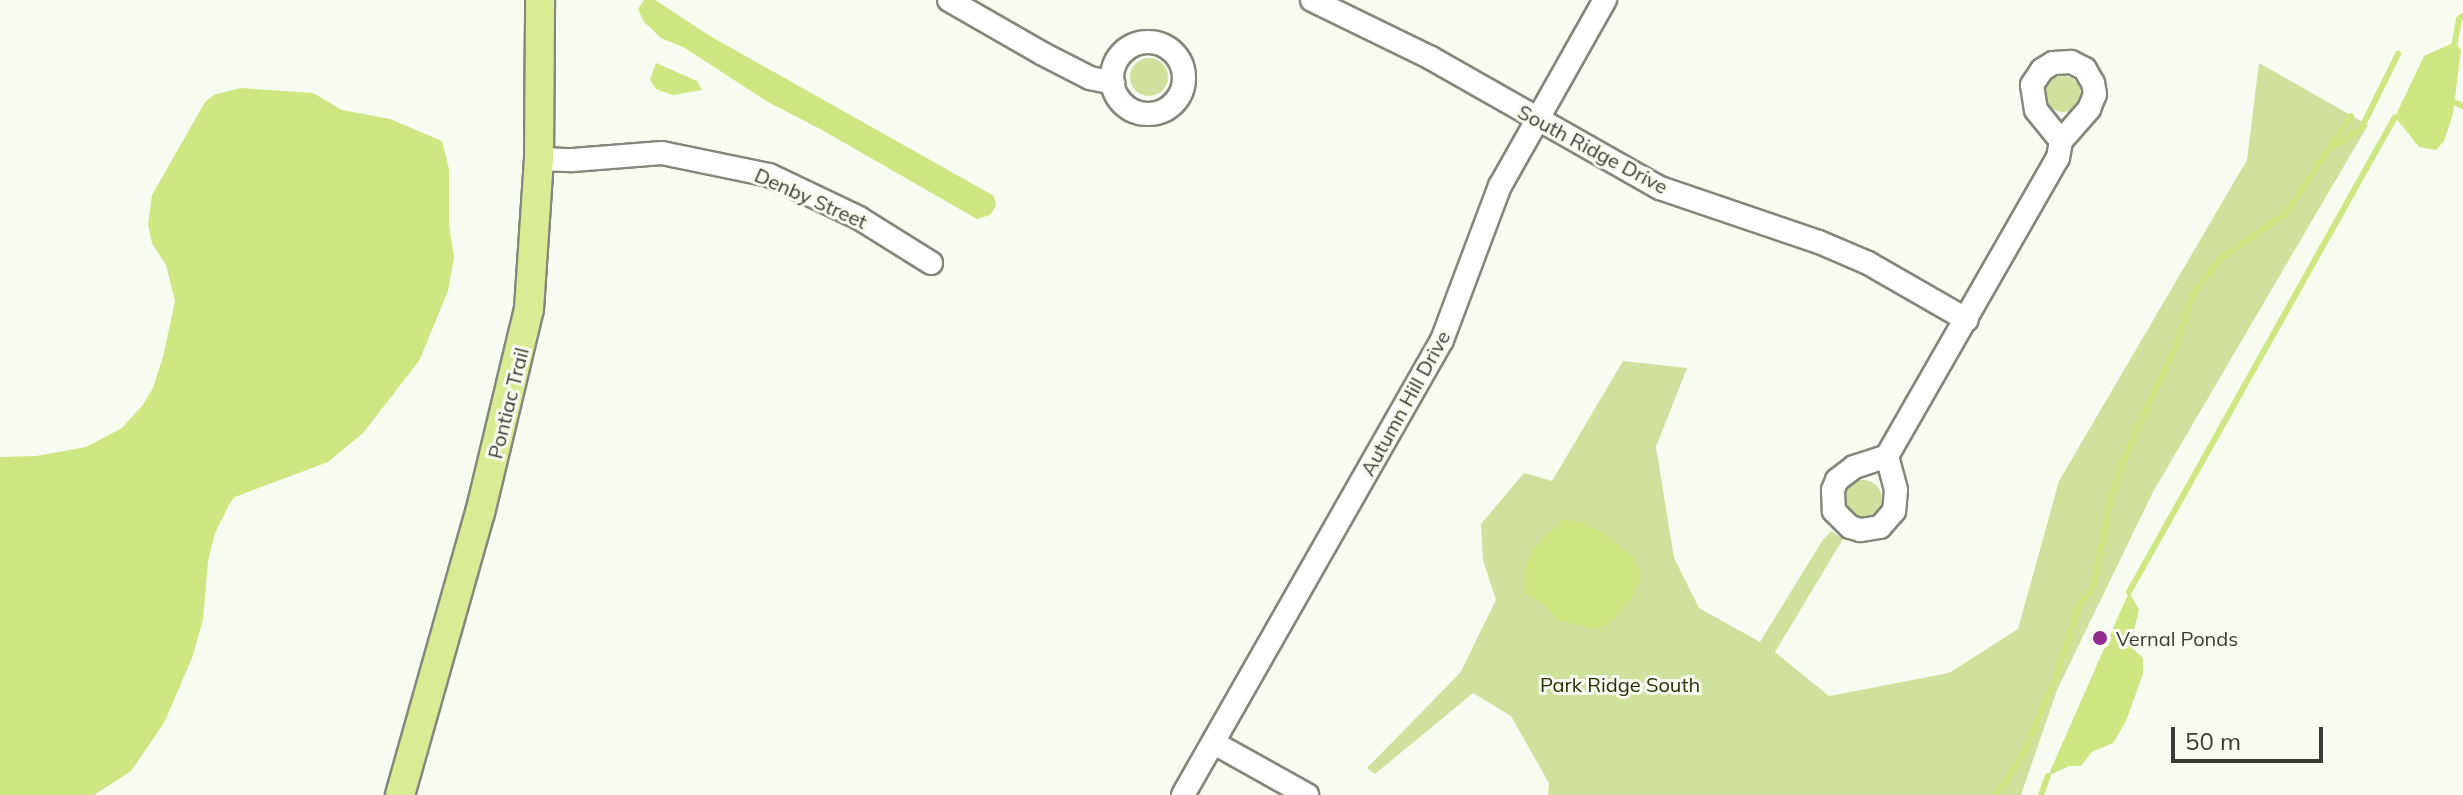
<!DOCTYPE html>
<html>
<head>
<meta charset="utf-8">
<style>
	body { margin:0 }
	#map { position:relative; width:2463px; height:795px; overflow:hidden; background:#f8fbef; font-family:Mulish,sans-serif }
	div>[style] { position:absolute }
	.green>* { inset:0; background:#d0e19e }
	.round { border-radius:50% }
	.water>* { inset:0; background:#cee783 }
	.stream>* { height:6px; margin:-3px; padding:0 3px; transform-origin:3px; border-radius:3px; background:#cee783 }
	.roads { filter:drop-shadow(2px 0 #83877c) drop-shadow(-2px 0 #83877c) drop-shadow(0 2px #83877c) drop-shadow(0 -2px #83877c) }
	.minor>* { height:22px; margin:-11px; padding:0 11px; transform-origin:11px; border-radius:11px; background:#fff }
	.minor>.ring { margin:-11px; padding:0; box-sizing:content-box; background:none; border:22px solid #fff; border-radius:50% }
	.major>* { height:28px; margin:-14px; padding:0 14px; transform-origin:14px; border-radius:14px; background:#d9ec93 }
	.dots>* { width:22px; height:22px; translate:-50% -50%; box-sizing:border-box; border:4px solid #f8fbef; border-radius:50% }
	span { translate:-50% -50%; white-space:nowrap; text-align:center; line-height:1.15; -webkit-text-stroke:6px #f8fbef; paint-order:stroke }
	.street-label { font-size:20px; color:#3a3b36 }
	.poi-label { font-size:20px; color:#3a3b36 }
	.left { translate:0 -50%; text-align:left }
	.park-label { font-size:20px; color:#273005 }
	.scale { position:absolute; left:2171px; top:727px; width:152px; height:36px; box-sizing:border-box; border:4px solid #3a3b36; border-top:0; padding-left:10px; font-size:24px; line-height:28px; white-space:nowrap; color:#3a3b36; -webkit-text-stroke:6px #f8fbef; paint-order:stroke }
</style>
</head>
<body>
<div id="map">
	<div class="green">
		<i class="round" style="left:1130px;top:58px;width:38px;height:38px"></i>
		<i style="clip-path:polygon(2259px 63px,2368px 125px,2153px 492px,2057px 690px,2021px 795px,1548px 795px,1549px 783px,1511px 716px,1473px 693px,1375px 774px,1367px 768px,1460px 673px,1496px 600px,1483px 560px,1481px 524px,1524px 473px,1552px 481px,1623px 361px,1687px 368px,1656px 447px,1674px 558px,1699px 608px,1760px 642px,1822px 541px,1831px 531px,1843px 539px,1775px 652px,1829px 696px,1949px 673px,2018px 629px,2059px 481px,2247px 160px)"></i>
		<i class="round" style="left:2045px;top:76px;width:36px;height:36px"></i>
		<i class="round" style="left:1844px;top:480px;width:38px;height:38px"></i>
	</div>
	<div class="water">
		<i style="clip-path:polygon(644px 0,655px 0,710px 36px,994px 196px,996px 206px,990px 215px,977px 219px,822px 130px,768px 102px,685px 48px,661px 38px,644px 22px,638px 9px)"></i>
		<i style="clip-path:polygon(2455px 42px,2461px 50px,2453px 114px,2444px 141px,2436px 150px,2419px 147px,2395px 117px,2424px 56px)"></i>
		<i style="clip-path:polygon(656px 63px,697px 81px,702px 90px,673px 95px,656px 89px,650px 80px)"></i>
		<i style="clip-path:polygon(240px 88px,313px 93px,342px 110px,390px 119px,442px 141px,449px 169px,449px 224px,454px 258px,448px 291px,419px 361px,363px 433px,328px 462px,235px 497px,230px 503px,215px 533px,208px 561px,203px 620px,192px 658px,164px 723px,131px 771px,94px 795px,0 795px,0 457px,36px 456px,86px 447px,122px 428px,142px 406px,153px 388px,163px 357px,175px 301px,166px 265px,152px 243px,148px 225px,152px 195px,205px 102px,214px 95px)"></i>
		<i style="clip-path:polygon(1562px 520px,1579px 521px,1598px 530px,1634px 557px,1641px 576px,1633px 597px,1607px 626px,1594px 629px,1557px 620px,1548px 608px,1525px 592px,1525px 567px,1534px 548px)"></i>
		<i style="clip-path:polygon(2129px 592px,2139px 610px,2130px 646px,2143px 658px,2143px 674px,2126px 721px,2113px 743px,2092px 752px,2081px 766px,2069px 766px,2048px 776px)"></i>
	</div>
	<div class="stream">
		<i style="left:2455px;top:42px;width:23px;rotate:-80deg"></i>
		<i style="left:2459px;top:19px;width:5px;rotate:-37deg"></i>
		<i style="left:2456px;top:103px;width:8px;rotate:23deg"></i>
		<i style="left:2336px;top:145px;width:30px;rotate:-33deg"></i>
		<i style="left:2361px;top:129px;width:84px;rotate:-63.7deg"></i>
		<i style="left:2129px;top:592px;width:544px;rotate:-60.75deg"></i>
		<i style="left:1996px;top:795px;width:37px;rotate:-55deg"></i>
		<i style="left:2017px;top:765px;width:32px;rotate:-64deg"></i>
		<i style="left:2031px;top:736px;width:66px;rotate:-66.9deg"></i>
		<i style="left:2057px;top:675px;width:73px;rotate:-72.6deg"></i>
		<i style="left:2079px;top:605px;width:22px;rotate:-51deg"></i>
		<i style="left:2093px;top:588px;width:96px;rotate:-78.6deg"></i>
		<i style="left:2112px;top:494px;width:58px;rotate:-69.7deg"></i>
		<i style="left:2132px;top:440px;width:104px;rotate:-64.9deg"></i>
		<i style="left:2176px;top:346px;width:55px;rotate:-71.9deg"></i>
		<i style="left:2193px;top:294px;width:43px;rotate:-52.6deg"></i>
		<i style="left:2219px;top:260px;width:80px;rotate:-34.9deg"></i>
		<i style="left:2285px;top:214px;width:118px;rotate:-56deg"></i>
		<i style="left:2041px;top:795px;width:20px;rotate:-70deg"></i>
	</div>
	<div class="roads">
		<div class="minor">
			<i style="left:949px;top:0;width:108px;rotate:29.9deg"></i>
			<i style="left:1043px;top:54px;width:53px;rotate:27.1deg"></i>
			<i style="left:1090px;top:78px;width:24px;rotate:12deg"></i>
			<i style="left:1312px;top:0;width:132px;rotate:26deg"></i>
			<i style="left:1431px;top:58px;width:263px;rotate:29.6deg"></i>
			<i style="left:1660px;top:188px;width:168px;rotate:18.8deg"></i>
			<i style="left:1819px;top:242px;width:53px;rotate:23.2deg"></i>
			<i style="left:1868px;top:263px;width:114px;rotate:29.9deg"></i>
			<i class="ring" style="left:1112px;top:42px;width:50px;height:50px"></i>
			<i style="left:539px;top:159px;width:34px;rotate:2deg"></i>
			<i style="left:573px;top:160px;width:89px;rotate:-4.5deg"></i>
			<i style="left:662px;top:153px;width:109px;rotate:11.6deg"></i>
			<i style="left:769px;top:175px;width:100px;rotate:25.5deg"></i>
			<i style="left:859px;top:218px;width:85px;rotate:32deg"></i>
			<i style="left:1887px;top:456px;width:344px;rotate:-60.2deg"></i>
			<i style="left:2058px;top:158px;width:17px;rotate:-80deg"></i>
			<i style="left:2061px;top:141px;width:43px;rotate:-48.8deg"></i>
			<i style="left:2089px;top:109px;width:16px;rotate:-68deg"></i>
			<i style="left:2095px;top:94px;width:11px;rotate:-100deg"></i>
			<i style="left:2093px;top:83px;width:16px;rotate:-120deg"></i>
			<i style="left:2085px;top:69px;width:16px;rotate:-153deg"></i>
			<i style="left:2071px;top:62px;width:18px;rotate:177deg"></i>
			<i style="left:2053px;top:63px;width:13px;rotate:148deg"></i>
			<i style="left:2042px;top:70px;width:18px;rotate:124deg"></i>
			<i style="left:2032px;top:85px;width:25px;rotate:81deg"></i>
			<i style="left:2036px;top:110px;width:40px;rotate:51deg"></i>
			<i style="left:1887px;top:456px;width:35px;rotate:75deg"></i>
			<i style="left:1896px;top:490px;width:21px;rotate:95deg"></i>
			<i style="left:1894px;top:511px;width:21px;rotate:131deg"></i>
			<i style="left:1880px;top:527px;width:20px;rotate:171deg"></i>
			<i style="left:1860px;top:530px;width:10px;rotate:-163deg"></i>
			<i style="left:1850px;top:527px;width:23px;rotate:-135deg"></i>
			<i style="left:1834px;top:511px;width:21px;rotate:-93deg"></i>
			<i style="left:1833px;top:490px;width:11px;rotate:-68deg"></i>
			<i style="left:1837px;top:480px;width:21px;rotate:-37deg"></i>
			<i style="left:1854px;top:467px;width:35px;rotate:-18deg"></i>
			<i style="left:1214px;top:743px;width:107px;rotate:29.2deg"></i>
			<i style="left:1183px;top:795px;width:524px;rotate:-60.35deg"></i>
			<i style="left:1442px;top:340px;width:165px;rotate:-69.4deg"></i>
			<i style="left:1500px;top:186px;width:214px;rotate:-60.6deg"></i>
		</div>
		<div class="major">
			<i style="left:400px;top:795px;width:293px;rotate:-74.2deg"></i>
			<i style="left:480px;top:513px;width:210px;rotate:-76.5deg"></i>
			<i style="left:529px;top:309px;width:150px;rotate:-86.2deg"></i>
			<i style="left:539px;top:159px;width:159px;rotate:-89.6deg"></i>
		</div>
	</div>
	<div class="dots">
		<i style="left:2100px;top:638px;background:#942a8e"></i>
	</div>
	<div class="street-label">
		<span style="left:1593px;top:149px;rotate:28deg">South Ridge Drive</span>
		<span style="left:811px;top:198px;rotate:24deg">Denby Street</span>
		<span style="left:508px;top:403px;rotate:-76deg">Pontiac Trail</span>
		<span style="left:1405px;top:403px;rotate:-61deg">Autumn Hill Drive</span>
	</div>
	<div class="poi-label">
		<span class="left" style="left:2116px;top:638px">Vernal Ponds</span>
	</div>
	<div class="park-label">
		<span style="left:1620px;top:684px">Park Ridge South</span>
	</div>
	<div class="scale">50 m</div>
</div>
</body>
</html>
